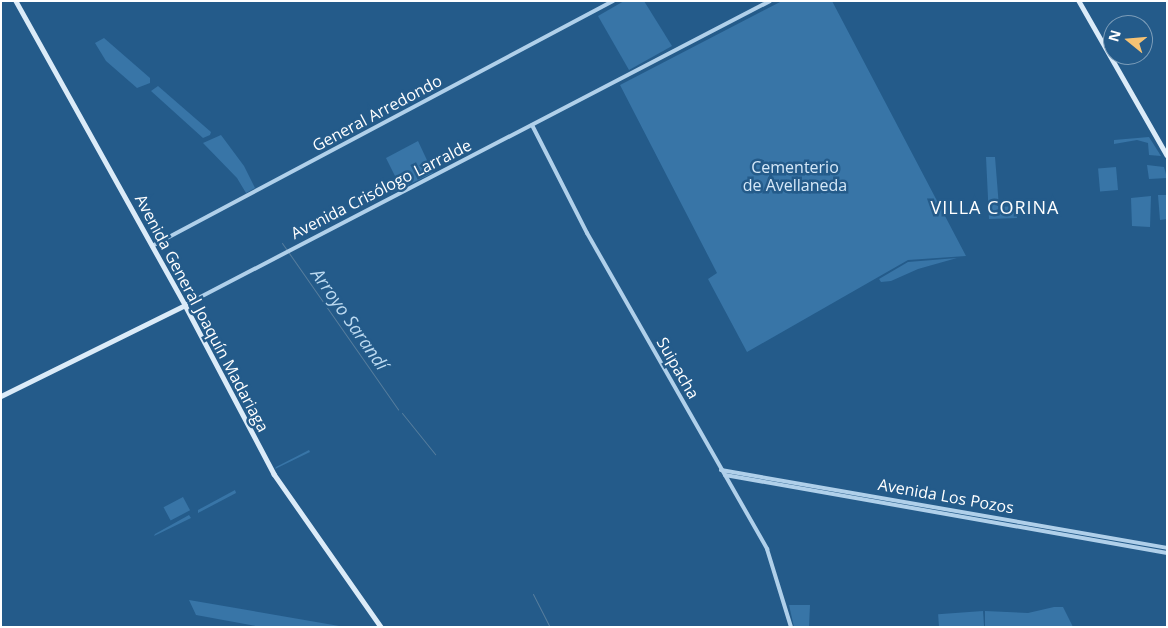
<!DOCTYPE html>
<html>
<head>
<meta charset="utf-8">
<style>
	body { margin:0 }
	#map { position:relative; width:1168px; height:628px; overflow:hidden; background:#245b8a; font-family:"Open Sans",sans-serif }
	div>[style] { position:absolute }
	.green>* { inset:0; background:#3875a7; transform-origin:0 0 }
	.stream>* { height:1px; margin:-0.5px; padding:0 0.5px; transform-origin:0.5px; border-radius:0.5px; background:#567d9d }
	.tertiary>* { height:4px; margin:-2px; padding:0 2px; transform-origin:2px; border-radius:2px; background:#b0d0ea }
	.secondary>* { height:4.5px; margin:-2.25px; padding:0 2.25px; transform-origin:2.25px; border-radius:2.25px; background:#dbebf8 }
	span { translate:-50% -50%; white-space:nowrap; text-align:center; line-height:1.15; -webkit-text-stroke:5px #245b8a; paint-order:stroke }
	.street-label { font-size:16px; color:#fff }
	.park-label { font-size:16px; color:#d5e8f8 }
	.neighbourhood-label { font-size:18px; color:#fff; letter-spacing:1px }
	.water-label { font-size:18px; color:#bcdaf1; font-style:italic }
	.frame { position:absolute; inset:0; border:2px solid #fff; pointer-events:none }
	.north { position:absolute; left:1103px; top:15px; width:50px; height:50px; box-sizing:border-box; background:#245b8a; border:1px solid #7c9db9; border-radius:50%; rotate:287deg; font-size:14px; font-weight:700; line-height:20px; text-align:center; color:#fff }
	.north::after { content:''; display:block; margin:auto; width:18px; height:22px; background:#f5c274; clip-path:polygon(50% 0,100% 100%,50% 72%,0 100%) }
</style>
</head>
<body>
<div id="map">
	<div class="green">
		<i style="clip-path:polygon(624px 1px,644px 1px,672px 46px,629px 70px,598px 16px)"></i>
		<i style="clip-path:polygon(782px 1px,832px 1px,966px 256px,908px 260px,747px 352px,708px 279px,717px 273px,620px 85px)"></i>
		<i style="clip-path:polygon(104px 38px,150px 78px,150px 83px,137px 88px,106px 61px,95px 43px)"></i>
		<i style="clip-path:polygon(158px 86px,211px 132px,210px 135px,203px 138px,151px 91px)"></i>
		<i style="clip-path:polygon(221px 135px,244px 166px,255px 188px,246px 193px,237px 178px,203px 143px)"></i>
		<i style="clip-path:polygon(1149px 137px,1161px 156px,1149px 155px,1148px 143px,1137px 140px,1114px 144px,1114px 140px)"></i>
		<i style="clip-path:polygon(418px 141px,433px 173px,391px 193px,389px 189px,399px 184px,386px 158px)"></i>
		<i style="clip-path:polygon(986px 157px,995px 157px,999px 207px,1016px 206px,1017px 218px,989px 219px)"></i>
		<i style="clip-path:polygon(1147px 165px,1164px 167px,1167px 178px,1149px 179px)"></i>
		<i style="left:1116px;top:167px;width:23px;height:18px;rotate:85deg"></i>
		<i style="clip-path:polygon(1158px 195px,1167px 195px,1167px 219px,1160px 220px)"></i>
		<i style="clip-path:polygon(1151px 196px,1150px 227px,1132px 226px,1131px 198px)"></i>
		<i style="clip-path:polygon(957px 258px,918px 269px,891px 281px,881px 282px,879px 279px,908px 262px)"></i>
		<i style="clip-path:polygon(309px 450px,310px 452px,275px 469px,276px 467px)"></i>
		<i style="clip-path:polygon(235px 490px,236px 493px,198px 513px,198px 510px)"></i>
		<i style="left:183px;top:497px;width:15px;height:22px;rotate:62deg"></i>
		<i style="clip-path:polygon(189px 515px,191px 518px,154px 536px,155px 534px)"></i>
		<i style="clip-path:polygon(189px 600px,345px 627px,261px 627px,196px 615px)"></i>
		<i style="clip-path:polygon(789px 605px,810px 605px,809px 627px,794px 627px)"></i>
		<i style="clip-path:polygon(1054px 607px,1063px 607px,1073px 627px,985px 627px,985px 611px,1028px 613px)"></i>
		<i style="left:983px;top:611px;width:16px;height:45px;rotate:86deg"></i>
	</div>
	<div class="stream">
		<i style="left:282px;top:243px;width:203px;rotate:55.1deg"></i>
		<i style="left:402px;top:413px;width:53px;rotate:51.2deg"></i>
		<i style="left:533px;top:594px;width:37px;rotate:63deg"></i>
	</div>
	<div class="tertiary">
		<i style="left:532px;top:125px;width:121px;rotate:63deg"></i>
		<i style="left:587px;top:233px;width:364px;rotate:60.3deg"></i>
		<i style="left:767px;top:549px;width:82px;rotate:72.9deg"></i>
		<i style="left:152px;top:246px;width:522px;rotate:-27.99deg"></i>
		<i style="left:185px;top:305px;width:659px;rotate:-27.46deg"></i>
		<i style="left:721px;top:470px;width:453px;rotate:9.9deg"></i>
		<i style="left:725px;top:475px;width:449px;rotate:10deg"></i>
	</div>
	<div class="secondary">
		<i style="left:16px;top:1px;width:348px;rotate:60.9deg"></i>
		<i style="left:185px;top:305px;width:191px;rotate:62.2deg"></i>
		<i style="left:274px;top:474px;width:187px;rotate:55deg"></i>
		<i style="left:1079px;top:1px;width:177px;rotate:60.3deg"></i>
		<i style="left:1px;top:396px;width:205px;rotate:-26.3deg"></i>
	</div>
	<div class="street-label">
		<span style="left:377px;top:113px;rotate:-28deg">General Arredondo</span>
		<span style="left:381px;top:189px;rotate:-27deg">Avenida Crisólogo Larralde</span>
		<span style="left:202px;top:313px;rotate:62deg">Avenida General Joaquín Madariaga</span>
		<span style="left:678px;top:368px;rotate:60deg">Suipacha</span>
		<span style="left:946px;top:496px;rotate:10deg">Avenida Los Pozos</span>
	</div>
	<div class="park-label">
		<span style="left:795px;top:176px">Cementerio<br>de Avellaneda</span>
	</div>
	<div class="neighbourhood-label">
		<span style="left:995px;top:207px">VILLA CORINA</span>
	</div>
	<div class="water-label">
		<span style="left:350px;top:319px;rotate:55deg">Arroyo Sarandí</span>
	</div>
	<div class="frame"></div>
	<div class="north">N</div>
</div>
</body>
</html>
